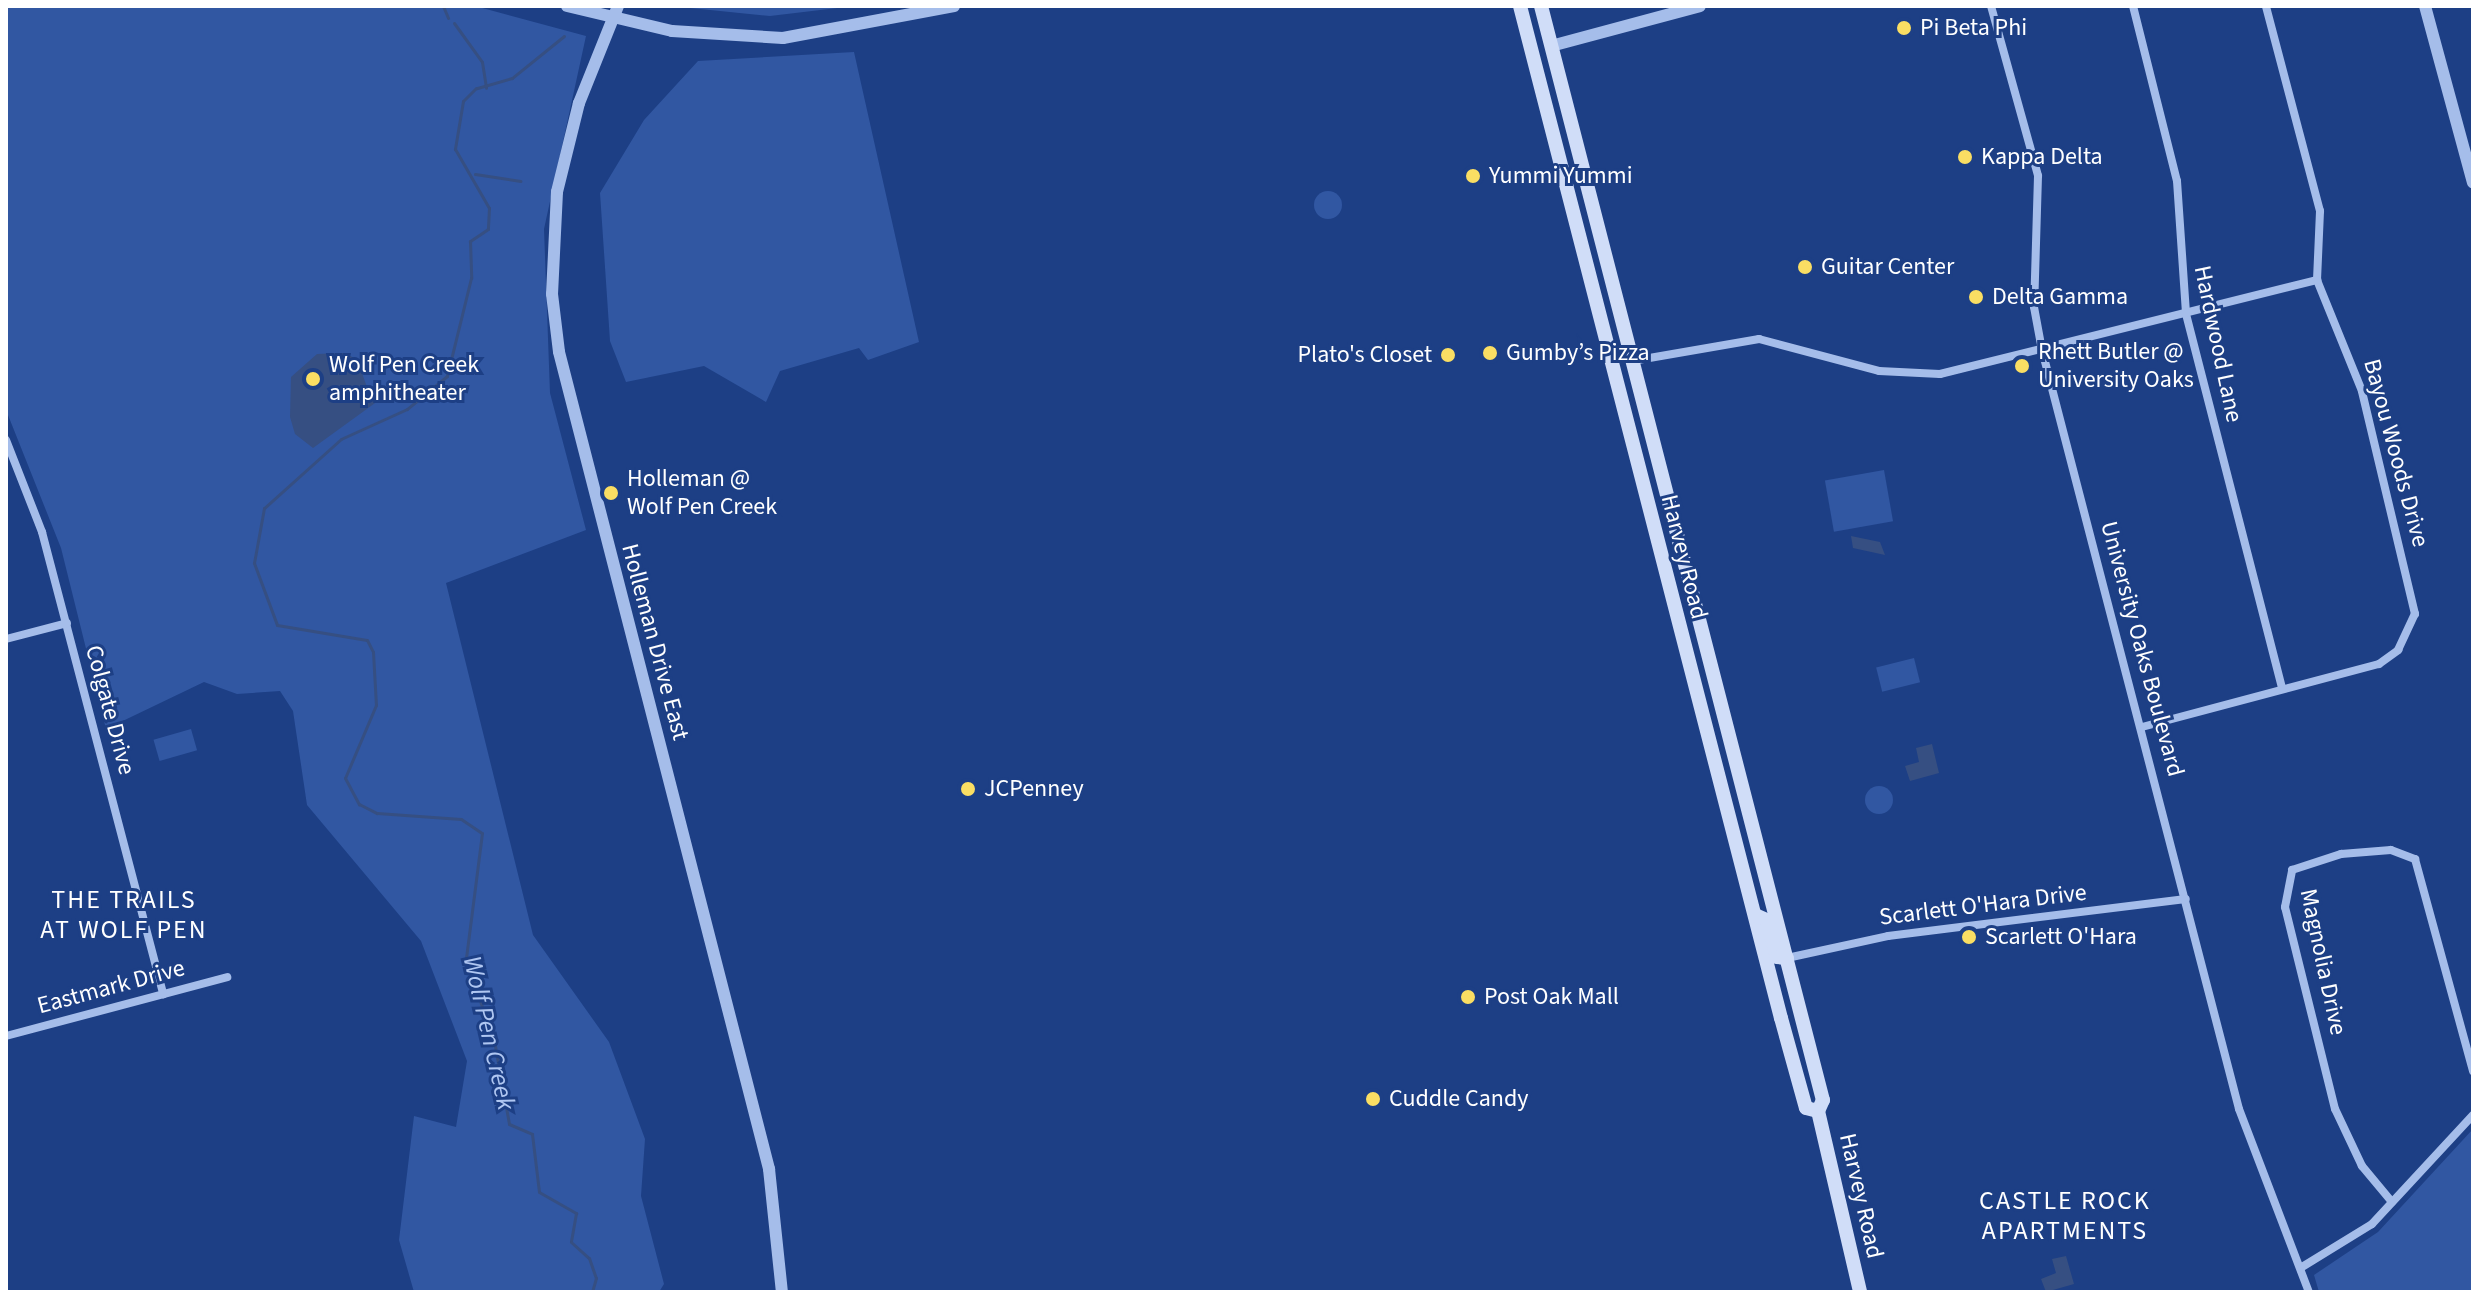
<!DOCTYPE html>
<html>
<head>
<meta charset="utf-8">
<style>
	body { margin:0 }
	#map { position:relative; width:2479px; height:1298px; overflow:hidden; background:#1d3f85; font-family:"Source Sans 3",sans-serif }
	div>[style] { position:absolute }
	.green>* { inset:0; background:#3157a2; transform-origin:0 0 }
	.round { border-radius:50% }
	.water>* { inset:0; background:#364f82 }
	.stream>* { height:3px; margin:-1.5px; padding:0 1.5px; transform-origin:1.5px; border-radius:1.5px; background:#364f82 }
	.minor>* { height:8px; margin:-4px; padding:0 4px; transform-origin:4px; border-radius:4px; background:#a5bdea }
	.tertiary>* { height:12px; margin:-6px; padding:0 6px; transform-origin:6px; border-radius:6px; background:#a5bdea }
	.secondary>* { height:14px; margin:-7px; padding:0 7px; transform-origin:7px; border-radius:7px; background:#d0ddf8 }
	.dots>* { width:22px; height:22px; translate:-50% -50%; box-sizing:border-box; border:4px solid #1d3f85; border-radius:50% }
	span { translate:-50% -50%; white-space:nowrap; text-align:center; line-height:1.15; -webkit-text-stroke:6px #1d3f85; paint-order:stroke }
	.poi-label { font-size:24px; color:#fff }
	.left { translate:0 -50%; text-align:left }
	.right { translate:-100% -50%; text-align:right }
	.street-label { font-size:24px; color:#fff }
	.neighbourhood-label { font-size:26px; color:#fff; letter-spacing:2px }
	.water-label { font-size:26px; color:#b0c7f2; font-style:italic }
	.frame { position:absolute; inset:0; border:8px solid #fff; pointer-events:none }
</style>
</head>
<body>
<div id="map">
	<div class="green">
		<i style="clip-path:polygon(6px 6px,475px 6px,586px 36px,544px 229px,550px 393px,586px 530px,446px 583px,533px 935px,609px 1042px,645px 1139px,641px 1196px,664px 1284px,659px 1292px,414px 1292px,399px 1240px,414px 1116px,456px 1127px,467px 1061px,421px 941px,307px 805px,293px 711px,280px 691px,237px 694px,204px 682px,106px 729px,61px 548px,6px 410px)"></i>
		<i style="clip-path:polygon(671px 6px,854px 6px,770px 16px)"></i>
		<i style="clip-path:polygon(854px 52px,919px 342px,868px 360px,859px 348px,780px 371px,766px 402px,704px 366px,626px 382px,610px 341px,600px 193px,644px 120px,698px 61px)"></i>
		<i class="round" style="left:1314px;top:191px;width:28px;height:28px"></i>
		<i style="left:1884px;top:470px;width:52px;height:60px;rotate:80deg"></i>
		<i style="left:1914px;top:658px;width:25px;height:39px;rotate:76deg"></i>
		<i style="left:191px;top:729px;width:22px;height:39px;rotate:74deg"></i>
		<i class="round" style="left:1865px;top:786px;width:28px;height:28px"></i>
		<i style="clip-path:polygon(2473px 1129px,2473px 1292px,2319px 1292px,2314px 1275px,2378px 1232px)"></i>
	</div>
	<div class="water">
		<i style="clip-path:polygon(343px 353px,357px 359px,368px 390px,382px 398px,313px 448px,295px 434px,290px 417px,291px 377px,317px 354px)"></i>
		<i style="clip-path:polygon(1851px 536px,1880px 542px,1885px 555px,1853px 548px)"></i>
		<i style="clip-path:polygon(1932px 744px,1939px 773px,1910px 781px,1905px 766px,1919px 762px,1916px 748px)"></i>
		<i style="clip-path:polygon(2066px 1256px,2074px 1284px,2046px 1292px,2041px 1279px,2056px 1273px,2052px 1259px)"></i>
	</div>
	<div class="stream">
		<i style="left:443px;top:6px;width:13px;rotate:67deg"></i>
		<i style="left:454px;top:23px;width:48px;rotate:54.3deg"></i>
		<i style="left:482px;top:62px;width:26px;rotate:81deg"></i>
		<i style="left:564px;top:36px;width:67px;rotate:141.1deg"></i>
		<i style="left:512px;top:78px;width:37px;rotate:164deg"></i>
		<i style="left:476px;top:88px;width:18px;rotate:135deg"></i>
		<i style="left:463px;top:101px;width:49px;rotate:99.5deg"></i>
		<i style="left:455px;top:149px;width:68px;rotate:60deg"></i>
		<i style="left:489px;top:208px;width:21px;rotate:93deg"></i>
		<i style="left:488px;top:229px;width:22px;rotate:146deg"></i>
		<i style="left:470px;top:241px;width:37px;rotate:88deg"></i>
		<i style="left:471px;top:278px;width:101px;rotate:103.8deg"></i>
		<i style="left:447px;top:376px;width:52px;rotate:140.5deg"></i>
		<i style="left:407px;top:409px;width:72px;rotate:155.6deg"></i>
		<i style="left:341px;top:439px;width:103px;rotate:138.1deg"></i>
		<i style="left:264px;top:508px;width:56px;rotate:100.3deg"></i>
		<i style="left:254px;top:563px;width:66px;rotate:69.6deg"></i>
		<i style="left:277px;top:625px;width:91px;rotate:9.5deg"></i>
		<i style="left:367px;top:640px;width:13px;rotate:63deg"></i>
		<i style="left:373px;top:652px;width:53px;rotate:86.8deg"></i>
		<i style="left:376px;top:705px;width:79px;rotate:113deg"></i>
		<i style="left:345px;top:778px;width:30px;rotate:62deg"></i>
		<i style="left:359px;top:804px;width:20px;rotate:27deg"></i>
		<i style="left:377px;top:813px;width:84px;rotate:4.1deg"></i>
		<i style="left:461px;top:819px;width:25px;rotate:34deg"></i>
		<i style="left:482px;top:833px;width:126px;rotate:97.3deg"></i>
		<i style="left:466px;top:958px;width:93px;rotate:71.8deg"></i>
		<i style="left:495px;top:1046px;width:79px;rotate:79.8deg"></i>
		<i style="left:509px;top:1124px;width:25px;rotate:23deg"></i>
		<i style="left:532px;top:1134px;width:58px;rotate:83.1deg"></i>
		<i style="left:539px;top:1192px;width:43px;rotate:29.6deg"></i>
		<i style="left:576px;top:1213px;width:29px;rotate:100deg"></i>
		<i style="left:571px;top:1242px;width:24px;rotate:42deg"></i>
		<i style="left:589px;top:1258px;width:21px;rotate:71deg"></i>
		<i style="left:596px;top:1278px;width:15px;rotate:106deg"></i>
		<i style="left:475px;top:174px;width:46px;rotate:8.8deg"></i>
	</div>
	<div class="minor">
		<i style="left:1991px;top:6px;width:176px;rotate:74.5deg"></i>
		<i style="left:2038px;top:176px;width:131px;rotate:91.7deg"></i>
		<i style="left:2034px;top:307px;width:44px;rotate:79.5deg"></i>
		<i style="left:2042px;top:350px;width:784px;rotate:75.45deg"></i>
		<i style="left:2239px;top:1109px;width:196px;rotate:69.1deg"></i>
		<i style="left:2133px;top:6px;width:180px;rotate:75.9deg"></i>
		<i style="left:2177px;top:181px;width:133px;rotate:86.1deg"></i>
		<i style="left:2186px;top:314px;width:387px;rotate:75.6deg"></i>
		<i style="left:1632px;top:361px;width:129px;rotate:-9.8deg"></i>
		<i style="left:1759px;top:339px;width:124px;rotate:14.9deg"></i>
		<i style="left:1879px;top:371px;width:61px;rotate:2.8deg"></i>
		<i style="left:1940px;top:374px;width:389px;rotate:-14deg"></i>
		<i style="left:6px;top:440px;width:99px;rotate:68.6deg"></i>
		<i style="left:42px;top:532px;width:478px;rotate:75.3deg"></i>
		<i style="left:6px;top:639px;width:63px;rotate:-14.7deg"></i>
		<i style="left:2142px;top:727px;width:245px;rotate:-14.9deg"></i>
		<i style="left:2379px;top:664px;width:24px;rotate:-36deg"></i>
		<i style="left:2398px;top:650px;width:40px;rotate:-65deg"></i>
		<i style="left:2415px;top:614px;width:229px;rotate:-103.4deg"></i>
		<i style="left:2362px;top:391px;width:120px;rotate:-112.1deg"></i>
		<i style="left:2317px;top:280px;width:69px;rotate:-87.5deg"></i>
		<i style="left:2320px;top:211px;width:212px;rotate:-104.8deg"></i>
		<i style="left:1787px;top:958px;width:103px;rotate:-12.3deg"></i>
		<i style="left:1888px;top:936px;width:300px;rotate:-7.1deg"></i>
		<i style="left:6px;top:1036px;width:229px;rotate:-14.9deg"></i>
		<i style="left:2392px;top:1202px;width:47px;rotate:-129.8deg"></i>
		<i style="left:2362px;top:1166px;width:63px;rotate:-115.3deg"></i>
		<i style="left:2335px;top:1109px;width:208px;rotate:-103.9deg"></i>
		<i style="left:2285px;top:907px;width:38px;rotate:-79deg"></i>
		<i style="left:2292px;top:870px;width:52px;rotate:-18.1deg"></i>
		<i style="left:2341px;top:854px;width:50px;rotate:-4.6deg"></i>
		<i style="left:2391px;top:850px;width:26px;rotate:21deg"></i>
		<i style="left:2415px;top:859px;width:220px;rotate:74.7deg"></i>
		<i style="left:2302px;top:1267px;width:82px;rotate:-31.6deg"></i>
		<i style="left:2372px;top:1224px;width:149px;rotate:-47.2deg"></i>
	</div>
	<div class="tertiary">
		<i style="left:567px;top:6px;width:108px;rotate:13.4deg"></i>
		<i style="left:672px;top:31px;width:111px;rotate:3.6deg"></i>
		<i style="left:783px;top:38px;width:174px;rotate:-10.6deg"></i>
		<i style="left:618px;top:6px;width:105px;rotate:111.9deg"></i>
		<i style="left:579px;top:103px;width:92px;rotate:103.9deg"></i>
		<i style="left:557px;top:192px;width:102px;rotate:92.8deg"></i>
		<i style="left:552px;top:294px;width:58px;rotate:83.1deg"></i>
		<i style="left:559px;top:352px;width:844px;rotate:75.58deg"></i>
		<i style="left:769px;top:1169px;width:124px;rotate:84deg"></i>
		<i style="left:2425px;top:6px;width:183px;rotate:74.8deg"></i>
		<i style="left:1551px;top:46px;width:154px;rotate:-15deg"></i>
	</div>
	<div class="secondary">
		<i style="left:1520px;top:6px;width:1045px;rotate:75.54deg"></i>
		<i style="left:1781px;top:1018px;width:93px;rotate:74.5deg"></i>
		<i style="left:1806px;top:1108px;width:12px;rotate:14deg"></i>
		<i style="left:1541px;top:6px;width:1130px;rotate:75.55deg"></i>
		<i style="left:1823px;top:1100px;width:12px;rotate:114deg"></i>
		<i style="left:1818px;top:1111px;width:186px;rotate:76.9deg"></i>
		<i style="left:1755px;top:915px;width:13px;rotate:23deg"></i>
		<i style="left:1767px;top:920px;width:38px;rotate:75deg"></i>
		<i style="left:1777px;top:957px;width:10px;rotate:6deg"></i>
	</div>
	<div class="dots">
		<i style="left:1904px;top:28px;background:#fade63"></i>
		<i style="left:1965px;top:157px;background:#fade63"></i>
		<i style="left:1473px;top:176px;background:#fade63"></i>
		<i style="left:1805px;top:267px;background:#fade63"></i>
		<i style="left:1976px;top:297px;background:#fade63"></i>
		<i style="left:1490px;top:353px;background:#fade63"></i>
		<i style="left:1448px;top:355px;background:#fade63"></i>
		<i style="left:2022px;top:366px;background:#fade63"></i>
		<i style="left:313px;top:379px;background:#fade63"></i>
		<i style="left:611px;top:493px;background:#fade63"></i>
		<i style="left:968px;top:789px;background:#fade63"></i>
		<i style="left:1969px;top:937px;background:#fade63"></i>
		<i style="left:1468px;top:997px;background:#fade63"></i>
		<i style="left:1373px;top:1099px;background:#fade63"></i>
	</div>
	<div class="poi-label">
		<span class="left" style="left:1920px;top:28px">Pi Beta Phi</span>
		<span class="left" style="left:1981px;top:157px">Kappa Delta</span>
		<span class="left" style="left:1489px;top:176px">Yummi Yummi</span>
		<span class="left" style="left:1821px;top:267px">Guitar Center</span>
		<span class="left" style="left:1992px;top:297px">Delta Gamma</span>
		<span class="left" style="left:2038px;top:366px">Rhett Butler @<br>University Oaks</span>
		<span class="left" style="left:1506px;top:353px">Gumby’s Pizza</span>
		<span class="right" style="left:1432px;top:355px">Plato's Closet</span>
		<span class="left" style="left:329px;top:379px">Wolf Pen Creek<br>amphitheater</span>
		<span class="left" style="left:627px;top:493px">Holleman @<br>Wolf Pen Creek</span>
		<span class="left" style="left:984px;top:789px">JCPenney</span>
		<span class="left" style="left:1985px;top:937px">Scarlett O'Hara</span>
		<span class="left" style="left:1484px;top:997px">Post Oak Mall</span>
		<span class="left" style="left:1389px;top:1099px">Cuddle Candy</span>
	</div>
	<div class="street-label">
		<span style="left:2218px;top:344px;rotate:78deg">Hardwood Lane</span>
		<span style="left:2396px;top:453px;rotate:75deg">Bayou Woods Drive</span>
		<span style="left:1684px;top:557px;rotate:76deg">Harvey Road</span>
		<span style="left:655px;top:642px;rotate:75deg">Holleman Drive East</span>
		<span style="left:2142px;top:649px;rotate:75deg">University Oaks Boulevard</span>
		<span style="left:110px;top:710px;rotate:75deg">Colgate Drive</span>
		<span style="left:1983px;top:905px;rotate:-7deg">Scarlett O'Hara Drive</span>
		<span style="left:2323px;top:962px;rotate:78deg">Magnolia Drive</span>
		<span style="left:111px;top:987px;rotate:-15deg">Eastmark Drive</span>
		<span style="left:1861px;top:1196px;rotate:77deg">Harvey Road</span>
	</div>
	<div class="neighbourhood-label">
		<span style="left:124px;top:915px">THE TRAILS<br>AT WOLF PEN</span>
		<span style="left:2065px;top:1216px">CASTLE ROCK<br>APARTMENTS</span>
	</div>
	<div class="water-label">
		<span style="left:489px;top:1033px;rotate:77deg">Wolf Pen Creek</span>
	</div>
	<div class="frame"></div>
</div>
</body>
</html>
